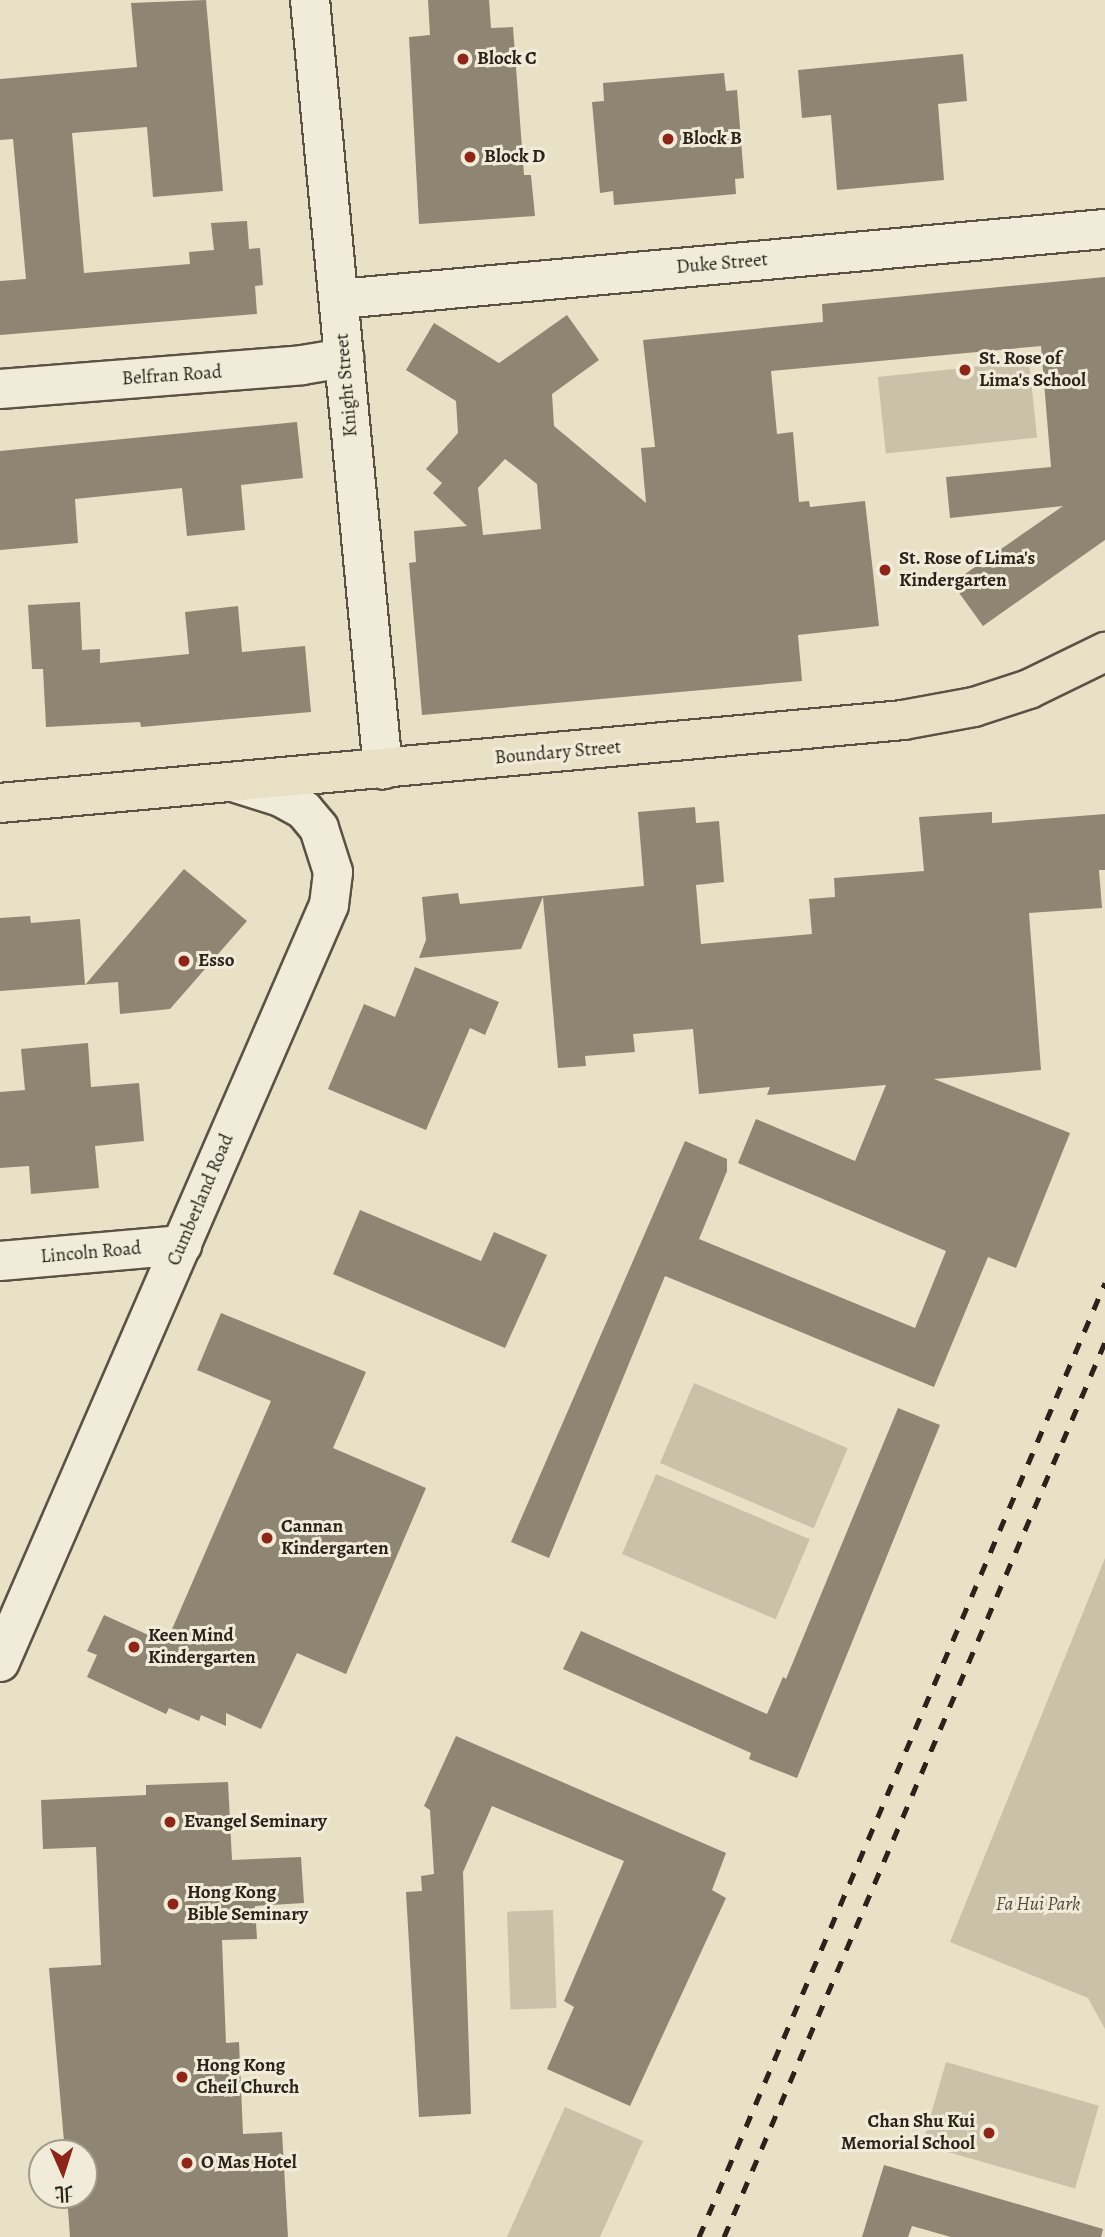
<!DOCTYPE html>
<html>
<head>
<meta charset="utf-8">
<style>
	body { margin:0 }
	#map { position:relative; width:1105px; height:2237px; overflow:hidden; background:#e9e1c5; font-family:Alegreya,"Noto Serif TC",serif }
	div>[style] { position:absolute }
	.green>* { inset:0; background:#c9c1a8; transform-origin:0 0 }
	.building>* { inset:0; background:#8e8573 }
	.roads { filter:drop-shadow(2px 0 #5b5245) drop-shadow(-2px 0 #5b5245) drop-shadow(0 2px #5b5245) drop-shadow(0 -2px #5b5245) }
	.street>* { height:38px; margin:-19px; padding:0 19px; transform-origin:19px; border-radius:19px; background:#f1ecd9 }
	.secondary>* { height:38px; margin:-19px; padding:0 19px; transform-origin:19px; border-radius:19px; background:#f1ecd9 }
	.primary>* { height:38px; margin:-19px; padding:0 19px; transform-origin:19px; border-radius:19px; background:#e9e1c5 }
	.rail>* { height:5px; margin-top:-2.5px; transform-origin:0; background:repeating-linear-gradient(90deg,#2c221a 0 12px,transparent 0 24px) }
	.dots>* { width:19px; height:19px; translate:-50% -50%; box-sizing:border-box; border:4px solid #f1ecd9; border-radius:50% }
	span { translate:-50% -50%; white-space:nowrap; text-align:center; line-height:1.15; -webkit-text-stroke:6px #f1ecd9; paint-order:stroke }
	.poi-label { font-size:19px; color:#2c221a; font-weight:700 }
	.left { translate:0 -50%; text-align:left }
	.right { translate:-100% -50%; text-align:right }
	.street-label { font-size:19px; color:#2c221a }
	.park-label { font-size:19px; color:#534a3e; font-style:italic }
	.north { position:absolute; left:28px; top:2139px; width:70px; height:70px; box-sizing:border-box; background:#f1ecd9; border:2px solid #a29b8d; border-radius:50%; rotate:177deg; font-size:19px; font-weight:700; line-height:28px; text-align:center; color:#2c221a }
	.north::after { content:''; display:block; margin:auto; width:24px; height:32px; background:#8f2418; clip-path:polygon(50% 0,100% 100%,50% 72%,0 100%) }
</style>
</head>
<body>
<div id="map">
	<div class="green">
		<i style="left:1029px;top:361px;width:77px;height:152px;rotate:84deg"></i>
		<i style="left:694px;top:1383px;width:167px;height:87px;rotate:23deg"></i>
		<i style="left:656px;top:1474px;width:167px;height:87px;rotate:23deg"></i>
		<i style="clip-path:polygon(1105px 1558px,1105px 2029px,1088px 1998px,950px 1942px)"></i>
		<i style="left:553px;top:1910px;width:98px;height:46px;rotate:88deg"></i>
		<i style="left:946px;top:2062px;width:159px;height:86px;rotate:16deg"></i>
		<i style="clip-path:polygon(565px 2107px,643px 2141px,600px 2237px,507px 2237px)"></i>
	</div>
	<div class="building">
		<i style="clip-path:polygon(206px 0,223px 191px,153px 197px,147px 127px,72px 133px,84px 273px,190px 264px,189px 252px,214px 250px,211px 223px,247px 221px,249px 249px,260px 248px,263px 285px,255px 286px,257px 314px,0 335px,0 281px,26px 279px,13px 139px,0 140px,0 79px,137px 67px,131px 3px)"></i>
		<i style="clip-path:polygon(428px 0,489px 0,491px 28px,513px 27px,524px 175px,531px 175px,535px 216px,419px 224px,409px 37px,430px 35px)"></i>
		<i style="clip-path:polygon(963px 54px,967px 101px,938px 104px,944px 180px,837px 190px,831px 115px,802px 118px,798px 70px)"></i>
		<i style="clip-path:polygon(724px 73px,726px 91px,737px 90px,744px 178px,735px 179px,736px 194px,614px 205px,613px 191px,600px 193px,592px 102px,604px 101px,603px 83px)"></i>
		<i style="clip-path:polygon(evenodd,1105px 277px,1105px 540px,983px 626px,952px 583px,1063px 506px,950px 518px,946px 477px,1051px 467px,1041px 346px,771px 371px,777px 434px,793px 432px,799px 502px,809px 501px,810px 507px,865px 501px,879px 626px,798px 635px,802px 681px,422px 715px,409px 563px,416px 562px,414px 531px,467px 526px,433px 493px,442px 483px,426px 469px,458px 433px,456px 401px,406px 370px,434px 323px,499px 363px,567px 315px,599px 360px,552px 394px,554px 426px,646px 503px,641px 448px,655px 447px,643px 340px,823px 322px,822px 304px,1105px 277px,505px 459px,537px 484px,541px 529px,483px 535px,478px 488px,505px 459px)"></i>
		<i style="clip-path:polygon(297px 422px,303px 478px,241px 485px,245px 530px,187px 536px,182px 488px,75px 499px,78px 543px,0 550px,0 451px)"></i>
		<i style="clip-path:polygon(80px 602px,82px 650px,100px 649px,100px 663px,189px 654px,185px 612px,238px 606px,242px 652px,305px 646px,311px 712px,141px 727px,140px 722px,46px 727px,43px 669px,32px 669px,28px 605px)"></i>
		<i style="clip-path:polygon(695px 807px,696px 823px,719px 821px,724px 882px,696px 885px,701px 944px,812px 934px,809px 899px,835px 897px,834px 878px,924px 871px,919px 817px,992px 812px,992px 823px,1105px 814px,1105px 870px,1099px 870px,1102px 908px,1029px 913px,1041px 1070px,934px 1079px,1070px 1133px,1016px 1268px,988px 1257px,934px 1387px,665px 1276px,549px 1558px,511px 1542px,685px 1141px,727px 1159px,727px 1171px,699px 1239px,915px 1328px,946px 1251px,738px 1163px,756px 1119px,855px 1161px,886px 1085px,767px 1095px,770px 1087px,699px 1094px,693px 1029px,633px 1034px,635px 1052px,585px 1056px,586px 1066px,558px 1068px,543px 897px,521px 949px,419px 958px,426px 940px,422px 897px,458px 893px,460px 904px,644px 886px,638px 812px)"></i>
		<i style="clip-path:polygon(184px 869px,247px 921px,170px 1009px,120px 1014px,118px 982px,0 991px,0 918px,30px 916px,31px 923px,80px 919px,85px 985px)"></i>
		<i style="clip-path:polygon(415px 967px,499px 1002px,485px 1035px,470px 1028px,426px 1130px,328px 1089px,364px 1004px,395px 1017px)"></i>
		<i style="clip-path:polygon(88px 1043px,91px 1087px,139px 1083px,144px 1141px,95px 1146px,99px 1188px,31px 1194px,29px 1166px,0 1168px,0 1092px,25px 1090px,21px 1049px)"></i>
		<i style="clip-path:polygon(360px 1210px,481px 1261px,494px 1232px,547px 1255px,505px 1348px,333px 1274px)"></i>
		<i style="clip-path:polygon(221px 1313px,366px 1372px,333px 1448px,426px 1488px,346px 1674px,297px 1653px,261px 1729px,226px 1713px,226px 1726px,201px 1715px,199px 1721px,169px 1708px,166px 1714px,87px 1677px,97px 1655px,87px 1651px,104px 1615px,166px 1643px,271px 1401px,197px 1370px)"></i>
		<i style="clip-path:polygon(898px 1408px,940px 1425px,797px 1778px,749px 1759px,751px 1753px,563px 1669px,581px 1631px,767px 1714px,783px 1677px,786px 1679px)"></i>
		<i style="clip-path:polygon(456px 1736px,726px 1853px,712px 1890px,726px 1898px,630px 2106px,547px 2069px,574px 2007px,564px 2001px,624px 1861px,492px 1806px,463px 1872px,471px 2114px,419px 2117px,406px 1892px,422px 1891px,421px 1876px,434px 1874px,430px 1810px,424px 1806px)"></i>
		<i style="clip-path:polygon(228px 1782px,232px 1860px,301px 1857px,304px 1903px,255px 1906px,257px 1939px,222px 1940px,226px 2043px,239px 2042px,243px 2134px,282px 2132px,288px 2237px,70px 2237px,67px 2195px,84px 2195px,84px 2153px,65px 2153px,49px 1968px,101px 1965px,96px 1847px,43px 1849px,41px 1800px,146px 1795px,146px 1785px)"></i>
		<i style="clip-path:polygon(884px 2165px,1103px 2229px,1101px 2237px,951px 2237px,912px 2226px,908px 2237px,862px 2237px)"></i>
	</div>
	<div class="roads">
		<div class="street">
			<i style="left:340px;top:299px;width:768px;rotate:-5.23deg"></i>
			<i style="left:0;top:389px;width:303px;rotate:-4.5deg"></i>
			<i style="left:302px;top:365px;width:43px;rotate:-9.5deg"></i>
			<i style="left:0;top:1261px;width:183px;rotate:-5deg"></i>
			<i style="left:0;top:1662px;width:825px;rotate:-66.51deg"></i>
			<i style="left:329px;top:905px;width:33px;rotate:-83deg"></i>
			<i style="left:333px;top:872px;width:46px;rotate:-107.7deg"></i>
			<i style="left:319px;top:828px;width:23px;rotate:-130deg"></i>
			<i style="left:304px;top:810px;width:26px;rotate:-151deg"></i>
			<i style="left:281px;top:797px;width:50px;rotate:-162.6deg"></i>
		</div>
		<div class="secondary">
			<i style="left:310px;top:0;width:773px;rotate:84.58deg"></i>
		</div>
		<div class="primary">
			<i style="left:0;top:803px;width:907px;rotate:-5.25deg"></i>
			<i style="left:903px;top:720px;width:72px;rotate:-10.4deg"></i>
			<i style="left:974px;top:707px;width:58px;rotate:-18.1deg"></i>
			<i style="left:1029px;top:689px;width:85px;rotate:-26deg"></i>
		</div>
	</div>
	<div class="rail">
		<i style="left:699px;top:2237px;width:1037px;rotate:-66.95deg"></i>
		<i style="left:724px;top:2237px;width:973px;rotate:-66.94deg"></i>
	</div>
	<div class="dots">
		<i style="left:463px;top:59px;background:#8f2418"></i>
		<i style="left:668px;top:139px;background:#8f2418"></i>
		<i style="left:470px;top:157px;background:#8f2418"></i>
		<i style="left:965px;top:370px;background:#8f2418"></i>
		<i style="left:885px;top:570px;background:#8f2418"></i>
		<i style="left:184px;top:961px;background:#8f2418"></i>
		<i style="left:267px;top:1538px;background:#8f2418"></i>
		<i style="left:134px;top:1647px;background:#8f2418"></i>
		<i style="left:170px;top:1822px;background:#8f2418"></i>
		<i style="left:173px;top:1904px;background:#8f2418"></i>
		<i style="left:182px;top:2077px;background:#8f2418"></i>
		<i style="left:989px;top:2133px;background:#8f2418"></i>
		<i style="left:187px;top:2163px;background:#8f2418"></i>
	</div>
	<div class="poi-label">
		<span class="left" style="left:477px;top:59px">Block C</span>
		<span class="left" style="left:682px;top:139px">Block B</span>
		<span class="left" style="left:484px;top:157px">Block D</span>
		<span class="left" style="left:979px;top:370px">St. Rose of<br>Lima's School</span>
		<span class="left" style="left:899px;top:570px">St. Rose of Lima's<br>Kindergarten</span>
		<span class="left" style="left:198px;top:961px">Esso</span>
		<span class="left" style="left:281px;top:1538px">Cannan<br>Kindergarten</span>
		<span class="left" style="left:148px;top:1647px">Keen Mind<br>Kindergarten</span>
		<span class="left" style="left:184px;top:1822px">Evangel Seminary</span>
		<span class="left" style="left:187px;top:1904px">Hong Kong<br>Bible Seminary</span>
		<span class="left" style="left:196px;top:2077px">Hong Kong<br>Cheil Church</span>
		<span class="right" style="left:975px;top:2133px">Chan Shu Kui<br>Memorial School</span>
		<span class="left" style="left:201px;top:2163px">O Mas Hotel</span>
	</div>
	<div class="street-label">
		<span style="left:722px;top:264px;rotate:-5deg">Duke Street</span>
		<span style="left:172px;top:376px;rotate:-4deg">Belfran Road</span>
		<span style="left:347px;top:385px;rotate:-95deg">Knight Street</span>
		<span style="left:558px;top:753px;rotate:-5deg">Boundary Street</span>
		<span style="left:201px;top:1200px;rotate:-67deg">Cumberland Road</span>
		<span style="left:91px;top:1253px;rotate:-5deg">Lincoln Road</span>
	</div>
	<div class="park-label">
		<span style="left:1038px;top:1905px">Fa Hui Park</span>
	</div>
	<div class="north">北</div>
</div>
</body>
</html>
